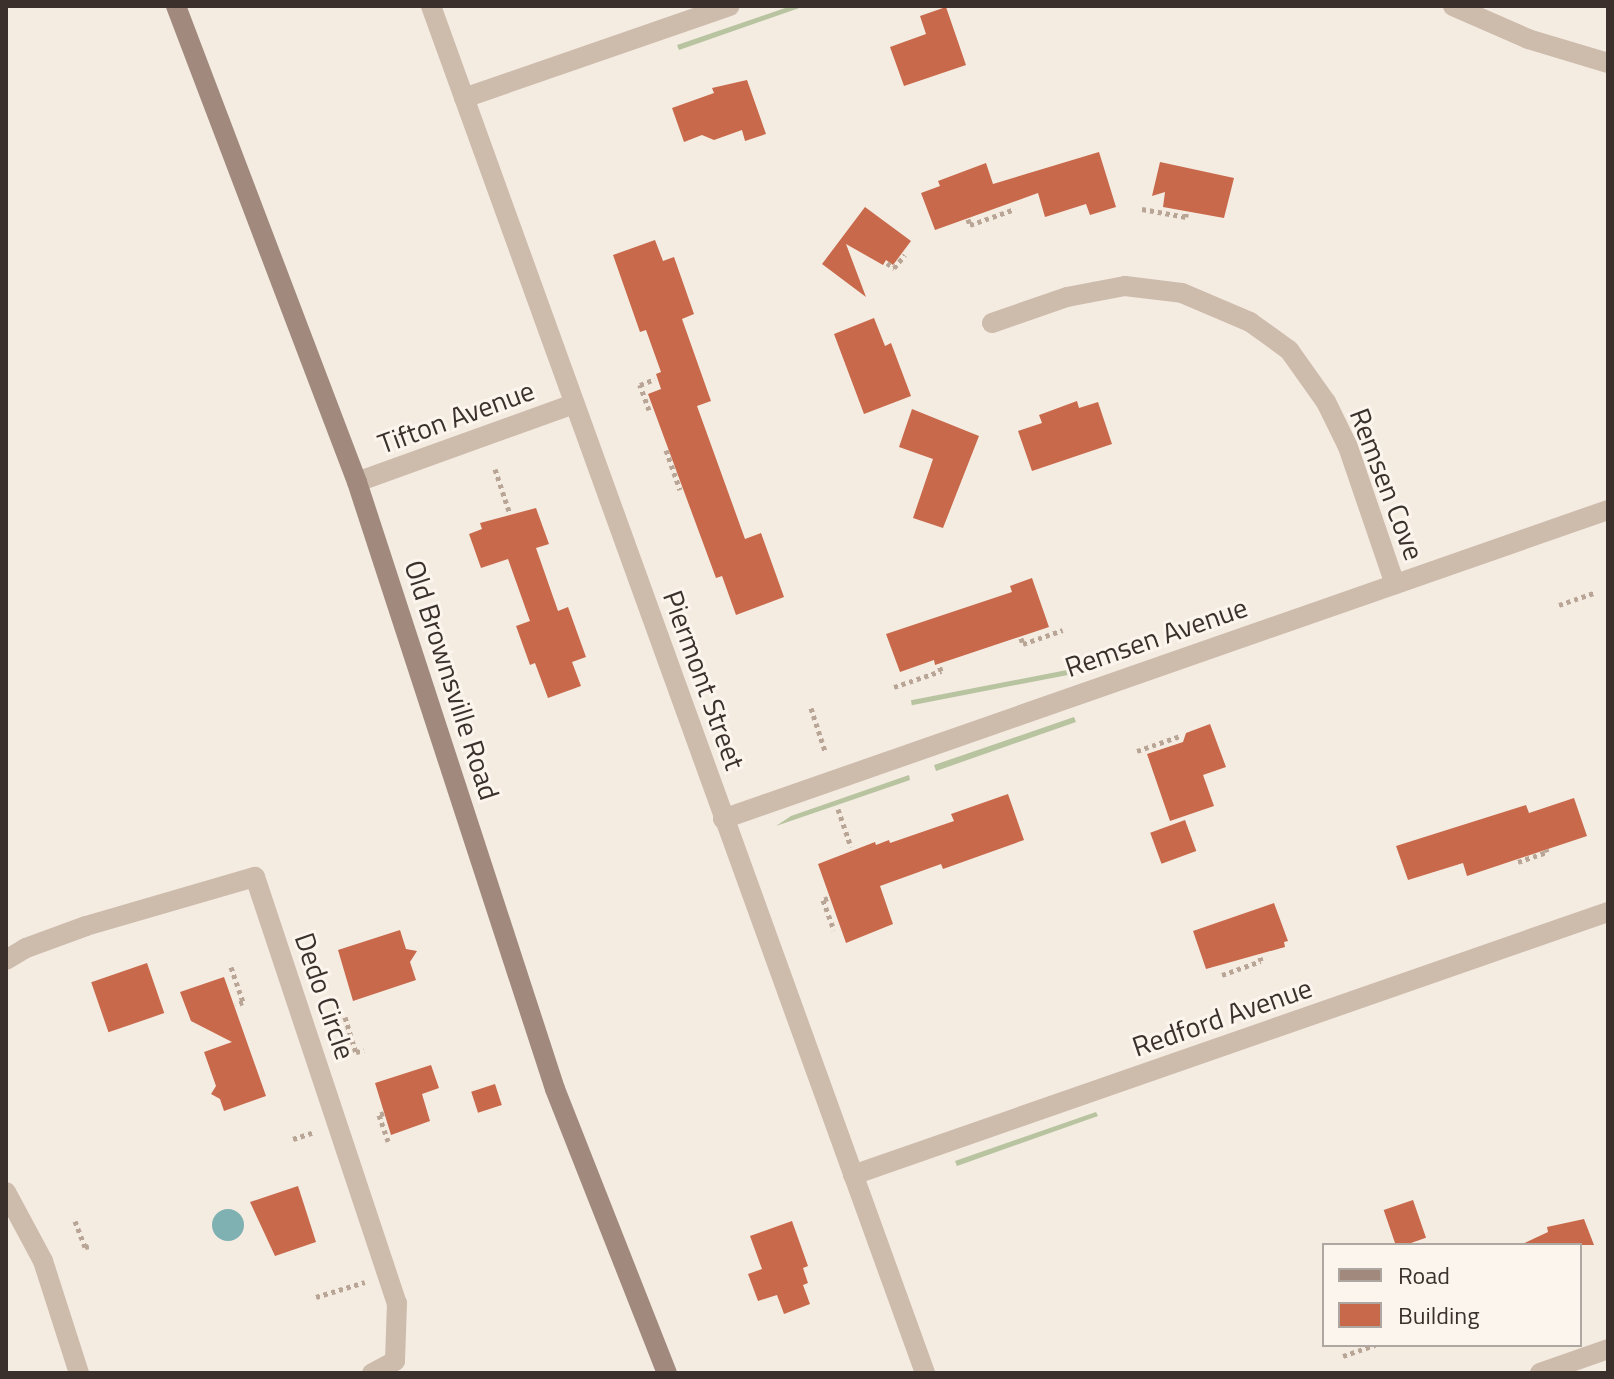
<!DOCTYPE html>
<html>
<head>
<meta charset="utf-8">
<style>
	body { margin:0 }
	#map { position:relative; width:1614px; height:1379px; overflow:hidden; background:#f4ebe1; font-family:"Titillium Web",sans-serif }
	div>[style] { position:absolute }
	.green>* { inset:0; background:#b8c4a0; transform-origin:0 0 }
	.water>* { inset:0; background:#7fb0b2 }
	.round { border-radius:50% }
	.building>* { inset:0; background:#c8694b; transform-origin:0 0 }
	.path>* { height:5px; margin-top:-2.5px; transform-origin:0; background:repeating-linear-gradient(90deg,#b9a596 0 4px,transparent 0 8px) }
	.street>* { height:20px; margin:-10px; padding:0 10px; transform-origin:10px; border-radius:10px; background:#cdbbac }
	.secondary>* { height:20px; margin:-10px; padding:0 10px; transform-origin:10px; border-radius:10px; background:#a18a7d }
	span { translate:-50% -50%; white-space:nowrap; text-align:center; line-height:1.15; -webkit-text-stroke:6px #fbf5ee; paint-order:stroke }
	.street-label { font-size:28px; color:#3b302b }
	.frame { position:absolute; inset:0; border:8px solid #3b302b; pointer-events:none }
	.legend { position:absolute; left:1322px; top:1243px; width:260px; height:104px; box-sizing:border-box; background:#fbf5ee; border:2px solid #aea6a0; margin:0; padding:10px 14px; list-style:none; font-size:24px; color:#3b302b }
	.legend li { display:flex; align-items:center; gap:16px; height:40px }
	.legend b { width:40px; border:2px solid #aea6a0 }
</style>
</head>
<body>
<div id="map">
	<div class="green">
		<i style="clip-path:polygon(791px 6px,805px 6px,679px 50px,677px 45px)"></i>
		<i style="left:1067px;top:670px;width:5px;height:159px;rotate:79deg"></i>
		<i style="clip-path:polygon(1074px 717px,1076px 722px,936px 771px,934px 765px)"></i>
		<i style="clip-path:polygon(909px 775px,910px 780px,776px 826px,791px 816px)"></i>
		<i style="clip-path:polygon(1096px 1112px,1098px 1116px,957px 1166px,955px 1161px)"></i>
	</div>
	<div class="water">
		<i class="round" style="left:212px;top:1209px;width:32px;height:32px"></i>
	</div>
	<div class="building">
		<i style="clip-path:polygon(946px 7px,966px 65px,904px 86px,890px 47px,926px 34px,920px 16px)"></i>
		<i style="clip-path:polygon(747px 80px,766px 134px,745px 141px,742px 130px,714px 140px,702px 135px,684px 142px,672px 108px,714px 93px,712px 88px)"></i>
		<i style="clip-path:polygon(1099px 152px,1116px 207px,1090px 215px,1086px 204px,1045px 217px,1038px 193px,935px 230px,921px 193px,940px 186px,938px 181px,986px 163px,993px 184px)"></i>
		<i style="clip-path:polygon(1160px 162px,1234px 178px,1224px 218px,1163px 207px,1165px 192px,1152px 196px)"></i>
		<i style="clip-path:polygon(865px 207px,911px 241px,893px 265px,886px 260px,883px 265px,846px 244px,866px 297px,822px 264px)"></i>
		<i style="clip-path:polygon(655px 240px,663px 261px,674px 257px,694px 314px,682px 319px,711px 401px,697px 406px,745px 539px,761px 533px,784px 597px,736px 615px,722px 576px,716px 578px,648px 394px,661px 389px,656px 374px,661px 372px,646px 330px,640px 332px,613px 255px)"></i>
		<i style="clip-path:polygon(874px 318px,885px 346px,891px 343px,911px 396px,864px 414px,834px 334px)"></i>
		<i style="clip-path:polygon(1077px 401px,1079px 408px,1098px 402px,1112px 444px,1032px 471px,1018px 431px,1042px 423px,1039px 415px)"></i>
		<i style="clip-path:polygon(912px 409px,979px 436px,943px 528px,913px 518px,933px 459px,899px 447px)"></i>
		<i style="clip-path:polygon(536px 508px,549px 544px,536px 548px,558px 611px,568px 607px,586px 657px,572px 662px,581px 686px,548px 698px,535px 663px,530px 665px,516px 626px,530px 621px,508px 559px,481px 568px,469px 534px,482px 529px,480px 523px)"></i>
		<i style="clip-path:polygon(1032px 578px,1049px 627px,935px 665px,934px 660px,900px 672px,886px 634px,1012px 592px,1010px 586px)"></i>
		<i style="clip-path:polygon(1210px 724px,1226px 767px,1203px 775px,1214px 806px,1170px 821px,1147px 754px,1183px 742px,1186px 733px)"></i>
		<i style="clip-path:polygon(1008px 794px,1024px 840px,943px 869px,941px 864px,880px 886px,893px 924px,846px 943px,818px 864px,875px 842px,876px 845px,889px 840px,890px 843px,954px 821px,951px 814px)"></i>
		<i style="clip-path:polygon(1574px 798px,1587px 836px,1467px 876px,1463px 863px,1408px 880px,1396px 846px,1526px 805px,1529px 813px)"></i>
		<i style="left:1185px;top:820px;width:33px;height:37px;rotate:70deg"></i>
		<i style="clip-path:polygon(1274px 903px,1288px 941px,1284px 942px,1285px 947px,1206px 969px,1193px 931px)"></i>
		<i style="clip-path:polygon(400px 930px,406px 949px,417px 951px,410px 962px,416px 980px,353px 1001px,338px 950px)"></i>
		<i style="left:147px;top:963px;width:53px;height:59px;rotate:71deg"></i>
		<i style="clip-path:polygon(224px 977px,266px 1096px,224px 1111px,220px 1099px,211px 1094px,216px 1086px,204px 1052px,232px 1042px,191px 1021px,180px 992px)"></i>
		<i style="clip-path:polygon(431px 1065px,439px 1088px,422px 1094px,430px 1121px,391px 1135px,375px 1083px)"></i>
		<i style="left:495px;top:1084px;width:22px;height:25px;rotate:72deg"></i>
		<i style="clip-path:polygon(298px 1186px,316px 1242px,275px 1256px,250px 1202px)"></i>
		<i style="left:1413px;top:1200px;width:40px;height:31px;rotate:71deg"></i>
		<i style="clip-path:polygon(1584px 1219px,1594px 1245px,1520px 1245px,1548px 1232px,1547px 1227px)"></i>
		<i style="clip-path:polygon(792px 1221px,808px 1266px,803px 1268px,808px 1283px,803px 1285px,810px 1304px,784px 1314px,777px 1295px,758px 1301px,748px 1274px,762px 1269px,750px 1236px)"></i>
	</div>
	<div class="path">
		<i style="left:1142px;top:209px;width:45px;rotate:10.3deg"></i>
		<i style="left:1186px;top:217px;width:4px;rotate:-90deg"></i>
		<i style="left:968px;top:219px;width:6px;rotate:72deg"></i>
		<i style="left:970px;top:225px;width:48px;rotate:-19.6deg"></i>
		<i style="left:887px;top:263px;width:9px;rotate:36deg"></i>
		<i style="left:894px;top:268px;width:17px;rotate:-50deg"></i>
		<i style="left:649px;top:410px;width:27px;rotate:-110deg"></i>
		<i style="left:640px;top:385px;width:16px;rotate:-22deg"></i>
		<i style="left:666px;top:450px;width:42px;rotate:70.7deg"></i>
		<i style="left:495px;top:469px;width:47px;rotate:71.6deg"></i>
		<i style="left:1559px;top:605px;width:37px;rotate:-19deg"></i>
		<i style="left:1021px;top:638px;width:6px;rotate:72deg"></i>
		<i style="left:1023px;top:644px;width:42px;rotate:-19.3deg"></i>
		<i style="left:894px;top:687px;width:50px;rotate:-18.8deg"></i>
		<i style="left:941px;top:671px;width:6px;rotate:-108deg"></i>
		<i style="left:811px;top:708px;width:45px;rotate:72deg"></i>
		<i style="left:1137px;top:751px;width:46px;rotate:-19.2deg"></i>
		<i style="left:838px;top:809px;width:40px;rotate:71.1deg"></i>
		<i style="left:1518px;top:862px;width:31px;rotate:-19deg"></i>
		<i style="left:1547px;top:852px;width:3px;rotate:-108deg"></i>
		<i style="left:828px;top:898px;width:5px;rotate:158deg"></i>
		<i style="left:823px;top:900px;width:32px;rotate:70deg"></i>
		<i style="left:231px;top:967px;width:37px;rotate:71deg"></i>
		<i style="left:243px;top:1002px;width:8px;rotate:157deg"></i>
		<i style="left:1222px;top:975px;width:41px;rotate:-19.7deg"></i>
		<i style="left:1261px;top:961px;width:4px;rotate:-104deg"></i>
		<i style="left:345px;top:1017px;width:37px;rotate:73deg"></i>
		<i style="left:356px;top:1052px;width:8px;rotate:-14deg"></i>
		<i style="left:384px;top:1113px;width:5px;rotate:158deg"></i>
		<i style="left:379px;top:1115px;width:28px;rotate:71deg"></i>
		<i style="left:293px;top:1139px;width:23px;rotate:-18deg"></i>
		<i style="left:75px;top:1221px;width:28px;rotate:69deg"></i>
		<i style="left:85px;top:1247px;width:4px;rotate:-14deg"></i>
		<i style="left:316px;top:1297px;width:51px;rotate:-17deg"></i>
		<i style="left:1343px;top:1356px;width:34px;rotate:-19deg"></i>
	</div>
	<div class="street">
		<i style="left:431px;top:6px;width:1454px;rotate:70.13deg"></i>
		<i style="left:1453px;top:6px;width:82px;rotate:23.7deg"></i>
		<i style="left:1528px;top:39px;width:84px;rotate:16.7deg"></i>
		<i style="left:464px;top:98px;width:281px;rotate:-19.1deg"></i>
		<i style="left:992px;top:323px;width:79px;rotate:-19.1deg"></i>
		<i style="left:1067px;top:297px;width:59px;rotate:-10.7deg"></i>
		<i style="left:1125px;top:286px;width:57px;rotate:7deg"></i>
		<i style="left:1182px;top:293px;width:74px;rotate:23.1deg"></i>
		<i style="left:1250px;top:322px;width:48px;rotate:35.7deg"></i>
		<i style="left:1289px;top:350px;width:64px;rotate:54.6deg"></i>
		<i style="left:1326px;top:402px;width:50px;rotate:63.9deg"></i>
		<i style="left:1348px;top:447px;width:145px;rotate:71.1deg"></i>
		<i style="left:357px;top:482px;width:231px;rotate:-19.8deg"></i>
		<i style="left:723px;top:819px;width:937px;rotate:-19.25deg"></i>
		<i style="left:6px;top:960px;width:23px;rotate:-31deg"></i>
		<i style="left:26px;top:948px;width:64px;rotate:-20.1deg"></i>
		<i style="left:86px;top:926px;width:176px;rotate:-16.2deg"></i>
		<i style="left:255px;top:877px;width:449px;rotate:71.6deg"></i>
		<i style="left:397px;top:1303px;width:58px;rotate:92deg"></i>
		<i style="left:395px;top:1361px;width:26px;rotate:152deg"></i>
		<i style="left:853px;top:1175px;width:799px;rotate:-19.21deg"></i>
		<i style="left:6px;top:1192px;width:78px;rotate:61.8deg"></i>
		<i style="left:43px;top:1261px;width:118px;rotate:72.2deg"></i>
		<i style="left:1540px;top:1373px;width:72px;rotate:-19.4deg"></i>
	</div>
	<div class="secondary">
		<i style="left:176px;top:6px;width:509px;rotate:69.18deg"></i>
		<i style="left:357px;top:482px;width:638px;rotate:71.93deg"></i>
		<i style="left:555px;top:1089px;width:305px;rotate:68.5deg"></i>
	</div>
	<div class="street-label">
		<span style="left:456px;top:417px;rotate:-20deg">Tifton Avenue</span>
		<span style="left:1387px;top:484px;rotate:69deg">Remsen Cove</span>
		<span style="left:1156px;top:637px;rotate:-19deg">Remsen Avenue</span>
		<span style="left:452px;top:680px;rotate:72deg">Old Brownsville Road</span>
		<span style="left:704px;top:680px;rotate:70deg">Piermont Street</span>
		<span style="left:325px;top:996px;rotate:71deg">Dedo Circle</span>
		<span style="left:1222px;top:1017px;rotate:-19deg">Redford Avenue</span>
	</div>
	<div class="frame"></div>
	<ul class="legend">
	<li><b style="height:10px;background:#a18a7d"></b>Road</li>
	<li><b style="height:22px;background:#c8694b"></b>Building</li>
	</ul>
</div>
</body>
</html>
